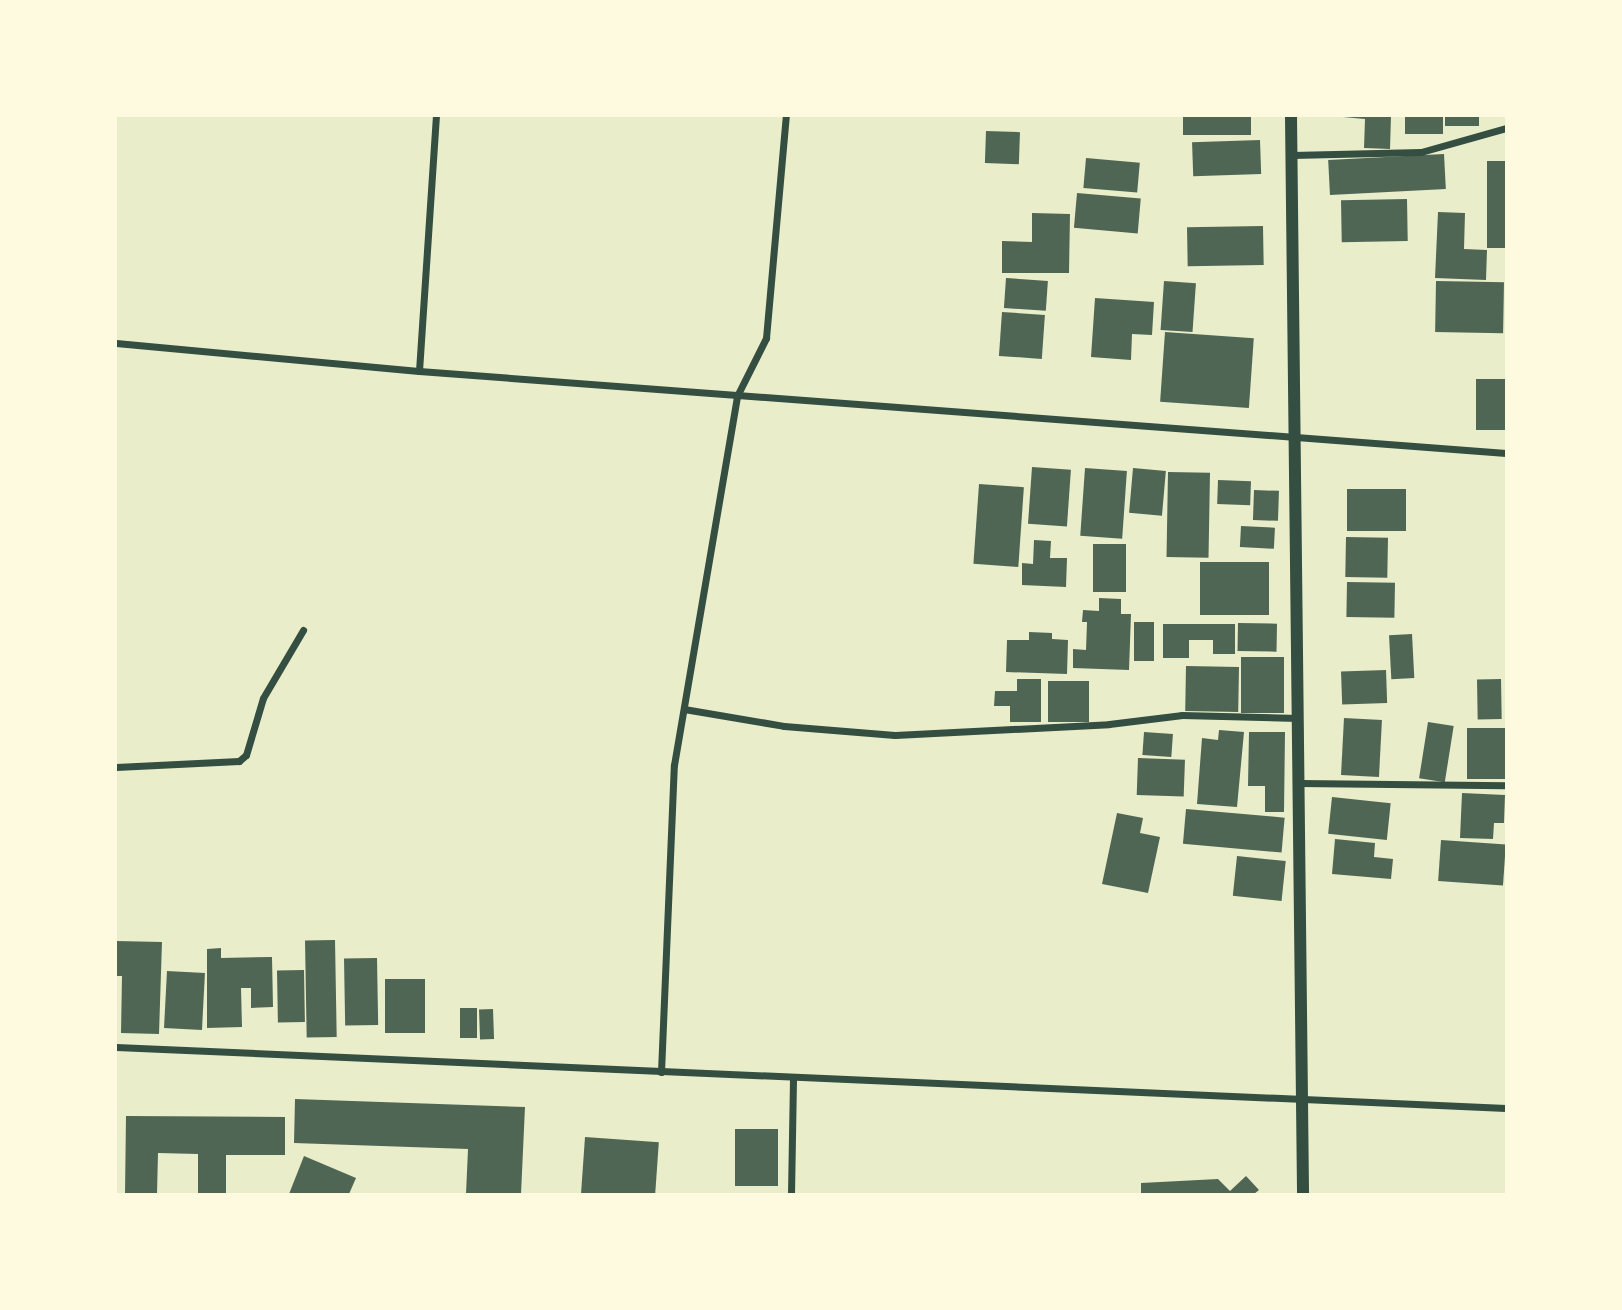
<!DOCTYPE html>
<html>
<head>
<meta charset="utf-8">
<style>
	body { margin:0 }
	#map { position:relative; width:1622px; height:1310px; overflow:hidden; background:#e9edc9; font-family:Inter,sans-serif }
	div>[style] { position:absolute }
	.building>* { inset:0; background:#4f6655; transform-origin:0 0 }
	.minor>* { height:7px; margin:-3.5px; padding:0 3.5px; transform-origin:3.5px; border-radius:3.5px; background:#344e41 }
	.tertiary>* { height:12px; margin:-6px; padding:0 6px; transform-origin:6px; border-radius:6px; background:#344e41 }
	span { translate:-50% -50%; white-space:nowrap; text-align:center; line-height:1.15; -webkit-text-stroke:5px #fefae0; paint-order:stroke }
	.frame { position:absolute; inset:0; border:117px solid #fefae0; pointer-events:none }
</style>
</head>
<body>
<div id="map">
	<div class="building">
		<i style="left:1183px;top:116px;width:68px;height:19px"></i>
		<i style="clip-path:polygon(1332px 116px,1391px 116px,1390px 149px,1364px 148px,1365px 119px)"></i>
		<i style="left:1405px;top:116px;width:38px;height:18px"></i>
		<i style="left:1445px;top:116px;width:34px;height:10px"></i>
		<i style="left:986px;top:131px;width:34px;height:32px;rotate:2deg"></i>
		<i style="left:1260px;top:140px;width:34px;height:68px;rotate:88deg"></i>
		<i style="left:1444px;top:154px;width:35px;height:116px;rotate:87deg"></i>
		<i style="left:1086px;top:158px;width:54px;height:30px;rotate:5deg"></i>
		<i style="left:1487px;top:161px;width:19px;height:87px"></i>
		<i style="left:1077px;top:193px;width:64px;height:35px;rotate:5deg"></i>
		<i style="left:1407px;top:199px;width:42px;height:66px;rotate:89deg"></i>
		<i style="clip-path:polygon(1438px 212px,1465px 213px,1464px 249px,1487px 250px,1486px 280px,1435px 278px)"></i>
		<i style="clip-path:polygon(1032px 213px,1070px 214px,1069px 273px,1002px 273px,1002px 241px,1032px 242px)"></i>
		<i style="left:1263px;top:226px;width:39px;height:76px;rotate:89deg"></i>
		<i style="left:1006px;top:278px;width:42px;height:30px;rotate:4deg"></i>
		<i style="left:1164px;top:281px;width:32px;height:49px;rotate:4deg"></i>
		<i style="left:1436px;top:281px;width:68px;height:51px;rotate:1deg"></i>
		<i style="clip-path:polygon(1095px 298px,1154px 302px,1152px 335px,1132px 334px,1131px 360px,1091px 357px)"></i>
		<i style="left:1002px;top:312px;width:43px;height:44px;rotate:4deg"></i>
		<i style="left:1165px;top:332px;width:89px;height:70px;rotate:4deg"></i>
		<i style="left:1476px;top:379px;width:30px;height:51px"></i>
		<i style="left:1032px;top:467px;width:39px;height:57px;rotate:4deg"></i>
		<i style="left:1085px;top:468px;width:42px;height:68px;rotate:4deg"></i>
		<i style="left:1133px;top:468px;width:33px;height:45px;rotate:5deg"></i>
		<i style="left:1168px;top:472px;width:42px;height:85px;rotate:1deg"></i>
		<i style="left:1218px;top:480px;width:33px;height:24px;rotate:2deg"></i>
		<i style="left:979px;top:484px;width:45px;height:80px;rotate:4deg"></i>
		<i style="left:1347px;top:489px;width:59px;height:42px"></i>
		<i style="left:1254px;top:490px;width:25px;height:30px;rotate:2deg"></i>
		<i style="left:1241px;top:526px;width:34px;height:21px;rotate:3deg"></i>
		<i style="left:1346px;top:537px;width:42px;height:40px;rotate:1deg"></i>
		<i style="clip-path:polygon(1034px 540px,1051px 541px,1050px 558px,1067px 558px,1066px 587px,1022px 585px,1022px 563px,1033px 564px)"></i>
		<i style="left:1093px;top:544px;width:33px;height:48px"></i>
		<i style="left:1200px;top:562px;width:69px;height:53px"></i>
		<i style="left:1347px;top:582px;width:48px;height:35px;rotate:1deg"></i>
		<i style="clip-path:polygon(1099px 598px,1121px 599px,1121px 614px,1131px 614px,1129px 670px,1073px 668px,1073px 649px,1086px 650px,1087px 622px,1082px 622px,1083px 610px,1099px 611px)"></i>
		<i style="left:1134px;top:622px;width:20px;height:39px"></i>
		<i style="left:1238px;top:623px;width:39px;height:28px;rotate:1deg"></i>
		<i style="clip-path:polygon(1163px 624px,1235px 624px,1235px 654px,1213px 654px,1213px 640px,1189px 640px,1189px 658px,1163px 658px)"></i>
		<i style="clip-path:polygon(1029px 632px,1052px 633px,1052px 639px,1068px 640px,1067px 674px,1006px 672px,1007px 640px,1029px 640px)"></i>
		<i style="left:1412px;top:634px;width:44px;height:23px;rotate:87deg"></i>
		<i style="left:1241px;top:657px;width:43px;height:56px"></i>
		<i style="left:1186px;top:666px;width:53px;height:45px;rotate:1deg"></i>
		<i style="left:1386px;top:670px;width:33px;height:45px;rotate:88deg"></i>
		<i style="clip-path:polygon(1017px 679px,1041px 679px,1041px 722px,1010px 722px,1010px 706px,994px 706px,995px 691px,1017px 691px)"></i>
		<i style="left:1501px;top:679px;width:40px;height:24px;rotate:89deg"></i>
		<i style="left:1048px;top:681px;width:41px;height:41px"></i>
		<i style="left:1344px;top:718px;width:38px;height:57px;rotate:3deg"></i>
		<i style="left:1428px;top:722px;width:26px;height:57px;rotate:9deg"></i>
		<i style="left:1467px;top:728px;width:39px;height:51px"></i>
		<i style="clip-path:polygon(1219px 730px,1244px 732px,1237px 807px,1197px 804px,1202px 738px,1218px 740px)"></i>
		<i style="left:1144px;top:732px;width:29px;height:23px;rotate:4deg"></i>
		<i style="clip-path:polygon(1249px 732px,1285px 732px,1284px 812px,1265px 812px,1265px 786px,1248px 786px)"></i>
		<i style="left:1138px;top:758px;width:47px;height:37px;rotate:2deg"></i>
		<i style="clip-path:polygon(1462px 793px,1505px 795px,1504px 823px,1494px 823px,1493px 839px,1460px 838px)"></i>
		<i style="left:1332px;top:797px;width:59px;height:37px;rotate:6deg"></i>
		<i style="left:1186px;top:809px;width:99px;height:35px;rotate:5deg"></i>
		<i style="clip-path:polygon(1117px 813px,1143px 818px,1140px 833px,1160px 837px,1148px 893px,1102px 884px)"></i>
		<i style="clip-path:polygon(1335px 839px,1375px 843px,1374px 857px,1393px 859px,1391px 879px,1332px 874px)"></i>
		<i style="left:1441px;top:840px;width:65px;height:41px;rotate:4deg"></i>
		<i style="left:1237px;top:856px;width:49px;height:40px;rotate:6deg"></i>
		<i style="left:335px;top:940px;width:97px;height:30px;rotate:89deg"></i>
		<i style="clip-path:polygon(116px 941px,162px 942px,159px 1034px,121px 1033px,122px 976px,116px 976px)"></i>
		<i style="clip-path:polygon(221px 948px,221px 958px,272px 957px,273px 1007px,251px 1008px,251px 988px,241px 988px,242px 1027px,207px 1028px,207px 949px)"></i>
		<i style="left:377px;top:958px;width:67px;height:33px;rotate:89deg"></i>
		<i style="left:304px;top:970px;width:52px;height:27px;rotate:89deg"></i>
		<i style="left:167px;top:971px;width:38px;height:57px;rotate:3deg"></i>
		<i style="left:425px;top:979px;width:54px;height:40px;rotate:90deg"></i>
		<i style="left:460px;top:1008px;width:17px;height:30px"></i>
		<i style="left:493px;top:1009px;width:30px;height:14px;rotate:88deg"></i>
		<i style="clip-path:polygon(295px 1099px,525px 1107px,521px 1194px,466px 1194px,468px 1149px,294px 1143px)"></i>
		<i style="clip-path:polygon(126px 1116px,285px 1117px,285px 1155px,226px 1155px,226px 1194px,198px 1194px,198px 1154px,158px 1153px,157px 1194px,125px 1194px)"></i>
		<i style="left:735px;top:1129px;width:43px;height:57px"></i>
		<i style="left:585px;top:1137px;width:74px;height:57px;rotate:4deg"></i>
		<i style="clip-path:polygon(304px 1156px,356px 1178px,349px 1194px,289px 1194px)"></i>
		<i style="clip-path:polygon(1246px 1176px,1259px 1190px,1254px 1194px,1141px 1194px,1141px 1183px,1218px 1179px,1230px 1191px)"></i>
	</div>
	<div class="minor">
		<i style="left:1292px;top:155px;width:129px;rotate:-1.3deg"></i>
		<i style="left:1421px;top:152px;width:88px;rotate:-15.8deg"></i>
		<i style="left:116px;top:343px;width:304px;rotate:5.3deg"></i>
		<i style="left:419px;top:371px;width:1090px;rotate:4.31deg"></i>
		<i style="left:419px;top:371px;width:256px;rotate:-86.2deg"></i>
		<i style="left:684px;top:709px;width:101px;rotate:9.6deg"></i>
		<i style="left:784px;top:726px;width:111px;rotate:4.6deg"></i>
		<i style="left:895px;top:735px;width:214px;rotate:-2.9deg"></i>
		<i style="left:1109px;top:724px;width:74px;rotate:-7deg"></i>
		<i style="left:1182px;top:715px;width:116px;rotate:1.5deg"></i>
		<i style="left:116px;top:767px;width:123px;rotate:-2.8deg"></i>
		<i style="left:239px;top:761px;width:9px;rotate:-41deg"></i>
		<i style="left:246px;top:755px;width:59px;rotate:-73.4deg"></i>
		<i style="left:263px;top:698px;width:79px;rotate:-59.5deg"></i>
		<i style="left:1299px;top:783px;width:207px;rotate:0.6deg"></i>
		<i style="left:116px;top:1047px;width:1391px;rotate:2.51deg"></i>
		<i style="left:661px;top:1072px;width:307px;rotate:-87.6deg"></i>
		<i style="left:674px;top:765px;width:374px;rotate:-80.3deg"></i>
		<i style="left:737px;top:396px;width:65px;rotate:-63.4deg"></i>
		<i style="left:766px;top:338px;width:223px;rotate:-84.9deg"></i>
		<i style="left:791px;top:1194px;width:116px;rotate:-89deg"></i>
	</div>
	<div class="tertiary">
		<i style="left:1291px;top:116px;width:1078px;rotate:89.36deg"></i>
	</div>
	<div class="frame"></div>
</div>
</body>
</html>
